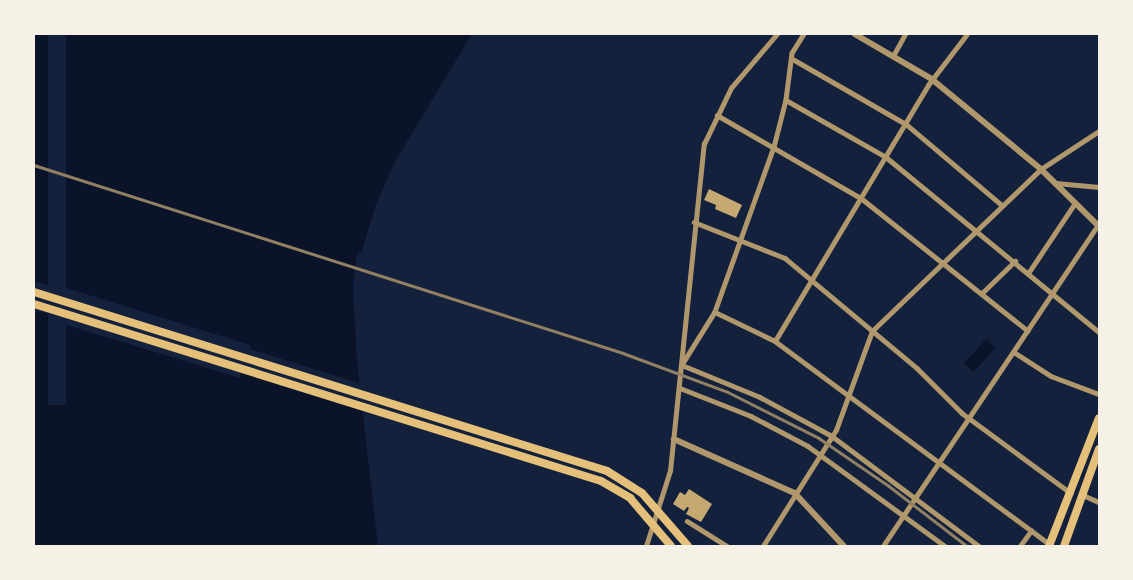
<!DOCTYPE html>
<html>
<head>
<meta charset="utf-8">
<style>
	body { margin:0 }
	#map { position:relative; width:1133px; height:580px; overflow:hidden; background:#14213d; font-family:Raleway,sans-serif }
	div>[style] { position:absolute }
	.water>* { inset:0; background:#0b132b; transform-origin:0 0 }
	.pier>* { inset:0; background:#14213d; transform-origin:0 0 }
	.building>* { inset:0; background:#c6a872 }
	.minor>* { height:4.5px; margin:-2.25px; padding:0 2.25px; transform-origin:2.25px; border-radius:2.25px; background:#b1986c }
	.tertiary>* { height:5.5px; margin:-2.75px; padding:0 2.75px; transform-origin:2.75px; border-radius:2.75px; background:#b1986c }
	.primary>* { height:8px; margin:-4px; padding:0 4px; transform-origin:4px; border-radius:4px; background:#e5c07b }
	.rail>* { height:2.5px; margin:-1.25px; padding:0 1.25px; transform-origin:1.25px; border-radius:1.25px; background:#918062 }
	span { translate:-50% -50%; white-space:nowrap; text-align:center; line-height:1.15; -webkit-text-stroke:4px #f6f1e7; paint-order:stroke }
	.frame { position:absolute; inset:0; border:35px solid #f6f1e7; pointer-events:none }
</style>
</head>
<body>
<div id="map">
	<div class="water">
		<i style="clip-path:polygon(34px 34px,472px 34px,395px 162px,377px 202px,361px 253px,357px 253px,353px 288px,357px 361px,378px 546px,34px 546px)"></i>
		<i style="left:986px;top:339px;width:13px;height:33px;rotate:42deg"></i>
	</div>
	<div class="pier">
		<i style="left:48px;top:34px;width:18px;height:371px"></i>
		<i style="clip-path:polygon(34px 281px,59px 289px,60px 286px,250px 345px,250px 349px,362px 384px,365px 412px,241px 373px,240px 378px,50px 320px,51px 314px,34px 311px)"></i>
	</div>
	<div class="building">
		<i style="clip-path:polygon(709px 189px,742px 205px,736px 218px,715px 209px,716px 205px,704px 200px)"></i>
		<i style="clip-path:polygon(689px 489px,712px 504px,701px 522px,686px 514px,689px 508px,687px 507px,684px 511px,673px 504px,680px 492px,685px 495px)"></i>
	</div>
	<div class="minor">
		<i style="left:804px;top:34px;width:22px;rotate:122deg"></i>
		<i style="left:792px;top:53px;width:47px;rotate:97.3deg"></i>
		<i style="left:786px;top:100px;width:49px;rotate:104.3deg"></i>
		<i style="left:774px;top:147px;width:175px;rotate:109.7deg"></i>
		<i style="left:715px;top:312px;width:62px;rotate:121.9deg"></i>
		<i style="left:682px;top:365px;width:84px;rotate:22.3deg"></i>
		<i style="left:760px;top:397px;width:82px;rotate:28.4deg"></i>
		<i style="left:832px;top:436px;width:184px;rotate:36.8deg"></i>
		<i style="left:893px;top:56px;width:25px;rotate:-61deg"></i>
		<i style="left:791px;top:58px;width:133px;rotate:29.9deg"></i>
		<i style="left:906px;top:124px;width:126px;rotate:40.2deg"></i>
		<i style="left:786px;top:100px;width:115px;rotate:29.7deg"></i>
		<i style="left:886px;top:157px;width:276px;rotate:39.4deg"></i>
		<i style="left:717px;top:115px;width:166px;rotate:30deg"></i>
		<i style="left:861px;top:198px;width:213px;rotate:38.5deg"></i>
		<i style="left:1056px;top:183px;width:43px;rotate:5.3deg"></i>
		<i style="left:694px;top:222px;width:98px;rotate:21.6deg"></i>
		<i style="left:785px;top:258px;width:172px;rotate:39.8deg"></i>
		<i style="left:917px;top:368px;width:64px;rotate:45deg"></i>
		<i style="left:962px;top:413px;width:135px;rotate:36.3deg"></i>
		<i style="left:1029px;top:272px;width:83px;rotate:-56.3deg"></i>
		<i style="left:982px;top:293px;width:46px;rotate:-44.1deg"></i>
		<i style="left:715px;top:312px;width:67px;rotate:25.8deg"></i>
		<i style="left:775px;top:341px;width:343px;rotate:36.5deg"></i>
		<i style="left:775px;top:341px;width:298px;rotate:-59.1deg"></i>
		<i style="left:928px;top:85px;width:64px;rotate:-52.6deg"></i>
		<i style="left:1014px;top:352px;width:44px;rotate:33deg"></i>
		<i style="left:1051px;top:376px;width:51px;rotate:20.6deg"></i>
		<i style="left:680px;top:388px;width:76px;rotate:21.5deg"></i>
		<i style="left:751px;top:416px;width:64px;rotate:27.8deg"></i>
		<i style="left:808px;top:446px;width:170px;rotate:36.1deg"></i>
		<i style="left:1083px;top:495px;width:17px;rotate:24deg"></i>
		<i style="left:687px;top:521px;width:47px;rotate:32deg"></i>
		<i style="left:646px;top:546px;width:79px;rotate:-72.3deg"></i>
		<i style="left:670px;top:471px;width:329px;rotate:-84.1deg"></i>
		<i style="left:704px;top:144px;width:62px;rotate:-64.3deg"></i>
		<i style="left:731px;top:88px;width:71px;rotate:-49.6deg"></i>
		<i style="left:763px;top:546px;width:137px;rotate:-57.8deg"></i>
		<i style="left:836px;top:430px;width:105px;rotate:-70deg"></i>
		<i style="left:872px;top:331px;width:234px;rotate:-43.8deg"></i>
		<i style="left:1041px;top:169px;width:69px;rotate:-33.2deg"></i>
		<i style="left:883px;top:546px;width:386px;rotate:-56.2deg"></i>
		<i style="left:1020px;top:546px;width:19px;rotate:-54deg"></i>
	</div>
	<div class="tertiary">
		<i style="left:855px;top:34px;width:89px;rotate:30.3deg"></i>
		<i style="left:932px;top:79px;width:141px;rotate:39.5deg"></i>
		<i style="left:1041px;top:169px;width:81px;rotate:44.5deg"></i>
		<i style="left:674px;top:439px;width:133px;rotate:24.1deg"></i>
		<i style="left:795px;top:493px;width:72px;rotate:47.2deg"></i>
	</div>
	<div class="primary">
		<i style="left:34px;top:292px;width:600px;rotate:17.35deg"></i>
		<i style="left:607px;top:471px;width:41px;rotate:32.2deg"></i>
		<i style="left:642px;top:493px;width:70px;rotate:49deg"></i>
		<i style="left:34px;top:304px;width:594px;rotate:17.34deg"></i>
		<i style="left:601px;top:481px;width:34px;rotate:30deg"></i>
		<i style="left:630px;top:498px;width:63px;rotate:49.5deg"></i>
		<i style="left:1049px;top:546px;width:137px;rotate:-68.7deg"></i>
		<i style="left:1064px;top:546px;width:103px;rotate:-70.2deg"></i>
	</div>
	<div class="rail">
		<i style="left:34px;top:165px;width:618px;rotate:17.7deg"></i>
		<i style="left:623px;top:353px;width:112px;rotate:20.4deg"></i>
		<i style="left:728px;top:392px;width:102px;rotate:26.8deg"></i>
		<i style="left:819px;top:438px;width:85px;rotate:34.4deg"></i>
		<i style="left:889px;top:486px;width:98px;rotate:37.6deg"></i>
	</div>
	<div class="frame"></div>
</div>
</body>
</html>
